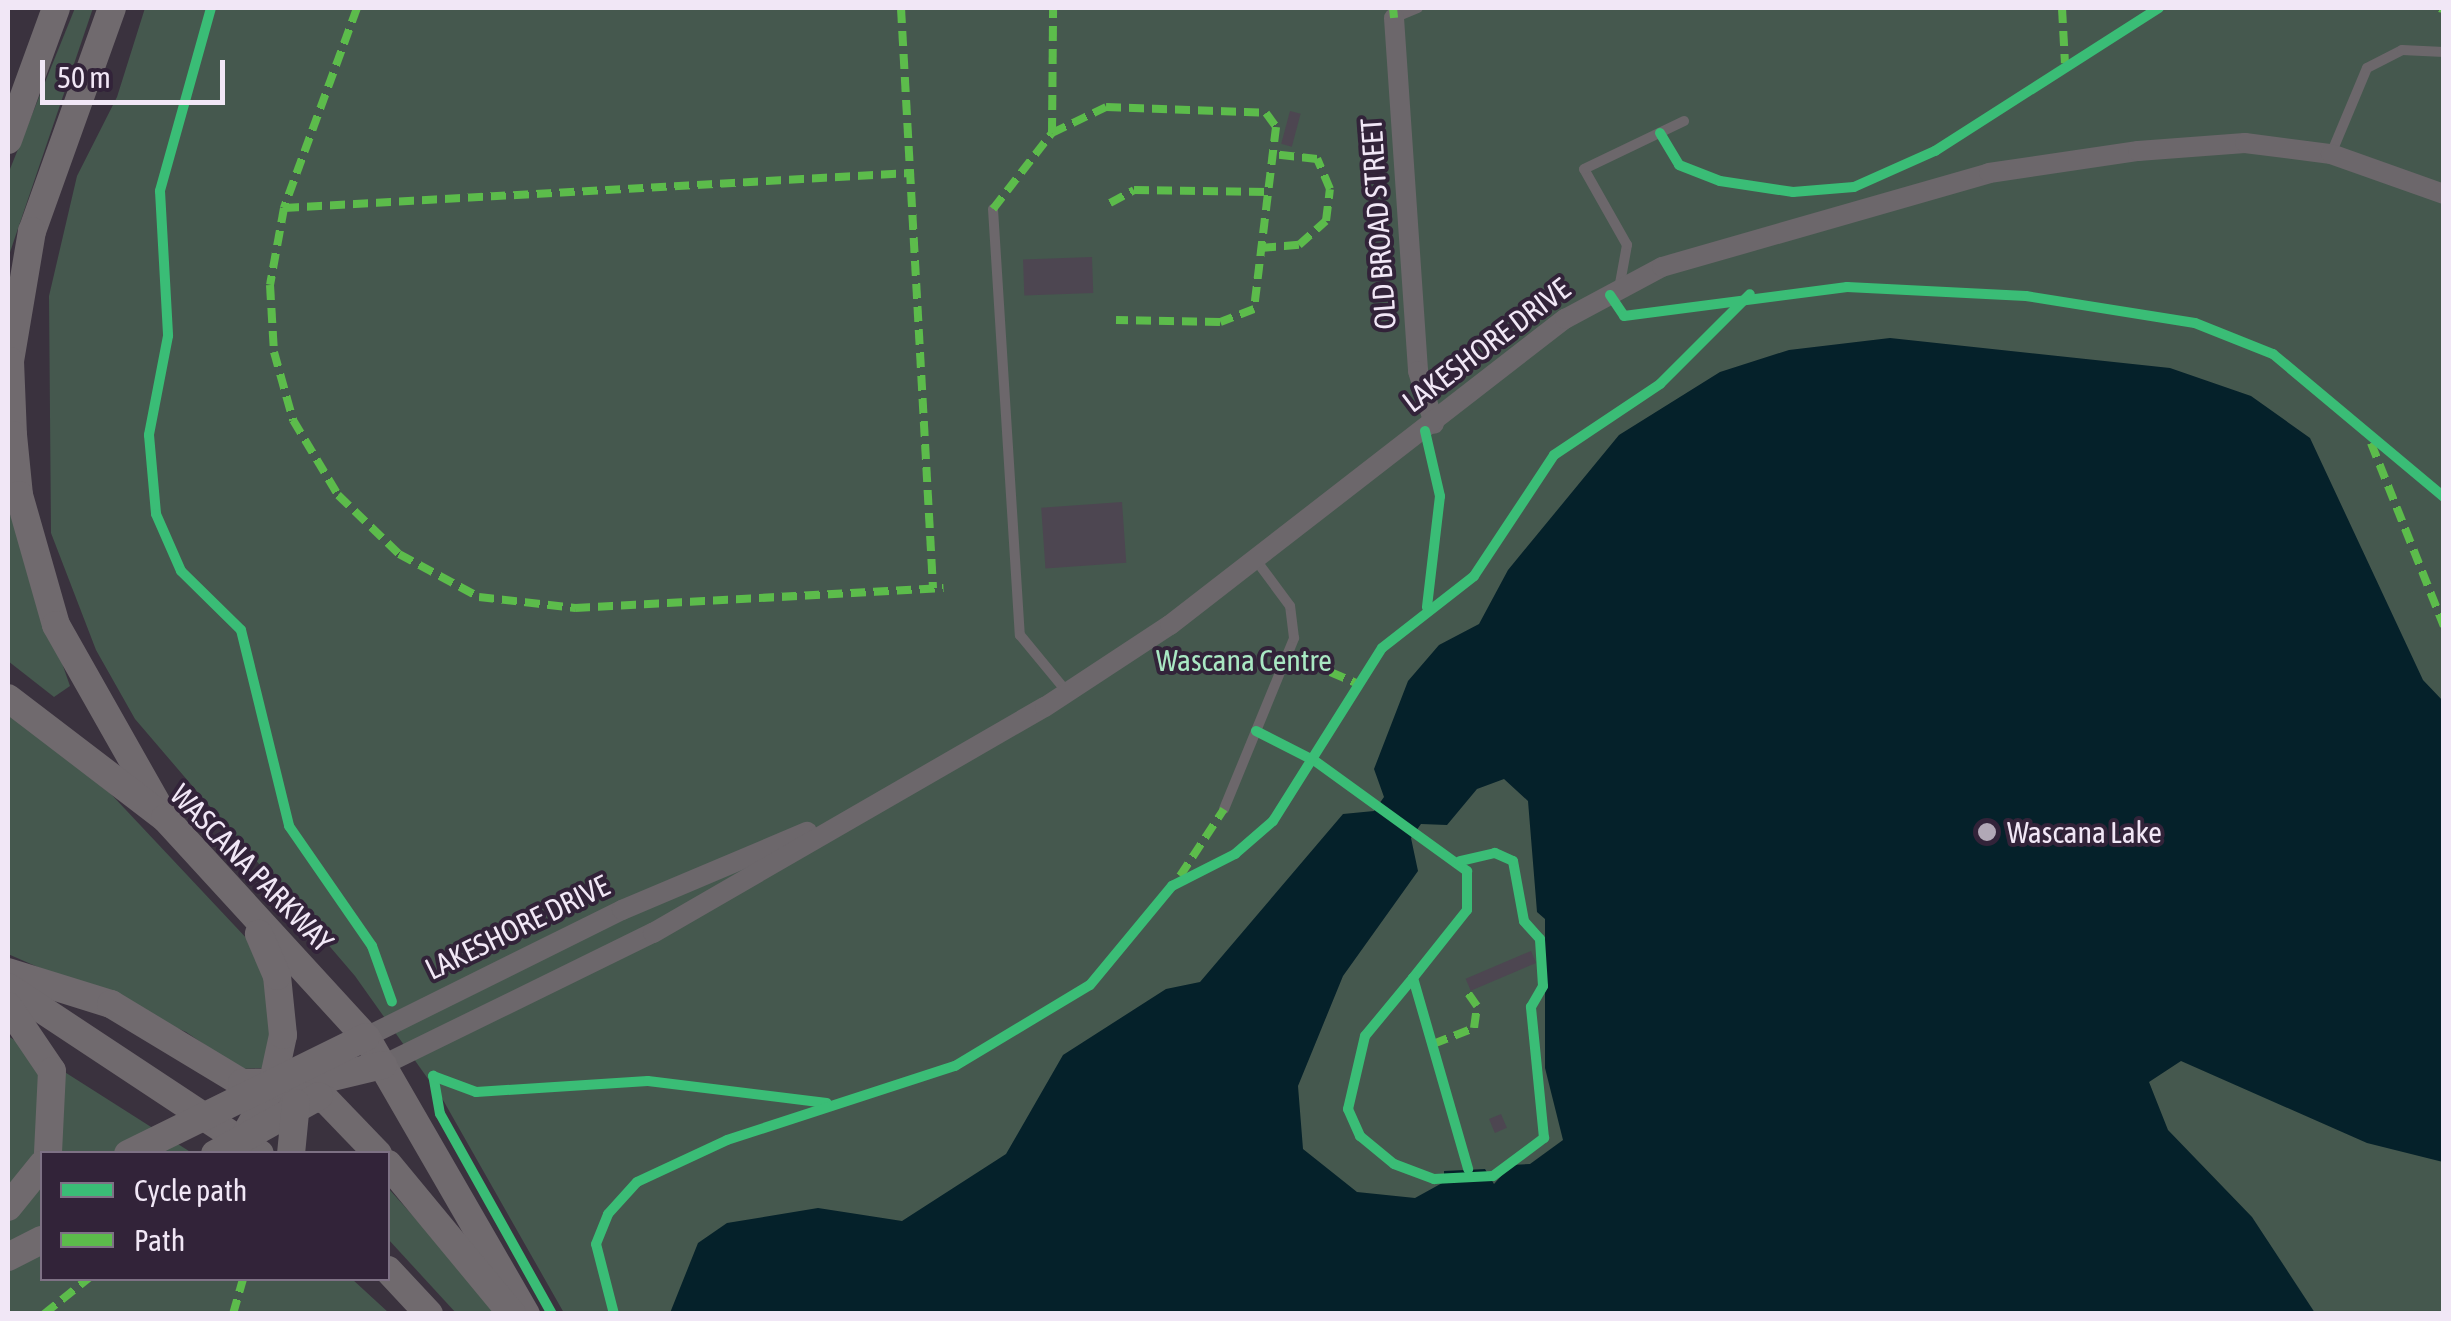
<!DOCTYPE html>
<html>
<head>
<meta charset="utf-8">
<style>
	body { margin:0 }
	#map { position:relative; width:2451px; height:1321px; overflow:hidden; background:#3a323e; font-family:"Asap Condensed",sans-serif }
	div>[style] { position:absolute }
	.green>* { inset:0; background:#45584e }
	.water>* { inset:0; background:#05212a }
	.building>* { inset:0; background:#4d4651; transform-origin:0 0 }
	.lane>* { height:10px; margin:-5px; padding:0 5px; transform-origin:5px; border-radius:5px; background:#6c676b }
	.street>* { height:20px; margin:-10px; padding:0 10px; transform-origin:10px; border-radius:10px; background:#6c676b }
	.secondary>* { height:28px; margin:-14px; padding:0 14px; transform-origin:14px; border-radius:14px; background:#706a6e }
	.quiet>* { height:8px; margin-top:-4px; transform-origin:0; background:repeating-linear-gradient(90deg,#5cbc4b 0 15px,transparent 0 23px) }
	.cycleway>* { height:10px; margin:-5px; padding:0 5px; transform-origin:5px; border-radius:5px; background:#3abd76 }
	.dots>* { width:28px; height:28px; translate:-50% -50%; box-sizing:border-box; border:5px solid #322339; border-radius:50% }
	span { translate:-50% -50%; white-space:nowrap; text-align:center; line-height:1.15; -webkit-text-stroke:8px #322339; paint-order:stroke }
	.street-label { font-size:30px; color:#f1e7f6 }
	.park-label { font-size:30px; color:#a9e8c3 }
	.poi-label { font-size:30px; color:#f1e7f6 }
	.left { translate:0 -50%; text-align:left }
	.frame { position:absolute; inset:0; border:10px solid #f1e7f6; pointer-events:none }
	.legend { position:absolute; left:40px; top:1151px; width:350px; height:130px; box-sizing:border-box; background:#322339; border:2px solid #7e7185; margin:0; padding:12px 18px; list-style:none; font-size:30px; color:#f1e7f6 }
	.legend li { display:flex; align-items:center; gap:20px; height:50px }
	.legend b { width:50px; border:2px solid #7e7185 }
	.scale { position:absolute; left:40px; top:60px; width:185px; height:45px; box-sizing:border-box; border:5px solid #f1e7f6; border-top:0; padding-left:12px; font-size:30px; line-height:35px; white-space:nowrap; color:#f1e7f6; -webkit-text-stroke:8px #322339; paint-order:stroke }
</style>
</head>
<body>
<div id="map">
	<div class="green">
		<i style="clip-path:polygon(75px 8px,93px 8px,8px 258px,8px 174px)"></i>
		<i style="clip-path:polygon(145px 8px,2443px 8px,2443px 1313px,564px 1313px,443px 1100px,355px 976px,135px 719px,96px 650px,51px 533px,49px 296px,77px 176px,117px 97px)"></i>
		<i style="clip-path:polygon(8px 508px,70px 686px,54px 697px,8px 661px)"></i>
		<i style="clip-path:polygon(8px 713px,110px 793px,250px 942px,273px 985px,277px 1030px,265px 1068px,240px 1069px,186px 1032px,8px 954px)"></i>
		<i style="clip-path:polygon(8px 1036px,192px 1153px,42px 1154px,42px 1278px,352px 1279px,389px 1313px,8px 1314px)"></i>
		<i style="clip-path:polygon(388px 1188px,487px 1298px,496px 1313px,456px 1313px,388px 1239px)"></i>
	</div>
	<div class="water">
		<i style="clip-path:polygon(evenodd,1890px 338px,2170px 368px,2251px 396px,2310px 438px,2423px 680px,2443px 701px,2443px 1162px,2367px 1143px,2181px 1061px,2149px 1082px,2168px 1130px,2252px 1217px,2315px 1313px,670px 1313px,698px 1243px,727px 1223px,818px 1208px,902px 1221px,1006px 1154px,1063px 1055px,1166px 989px,1200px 982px,1343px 814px,1374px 811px,1384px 797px,1374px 769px,1408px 681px,1439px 645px,1479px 624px,1508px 570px,1619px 435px,1720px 372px,1789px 350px,1890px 338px,1504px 779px,1528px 801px,1537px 912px,1545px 919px,1545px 1068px,1563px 1140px,1530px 1164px,1511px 1165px,1494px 1184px,1485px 1169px,1444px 1171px,1444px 1182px,1415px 1198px,1357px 1192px,1303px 1149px,1298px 1086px,1343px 976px,1418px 871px,1411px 838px,1421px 824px,1447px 825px,1477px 789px,1504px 779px)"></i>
	</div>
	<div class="building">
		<i style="left:1290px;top:111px;width:11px;height:34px;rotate:15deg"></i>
		<i style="left:1092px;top:257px;width:36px;height:69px;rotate:88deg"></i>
		<i style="left:1122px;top:502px;width:61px;height:81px;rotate:86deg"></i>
		<i style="left:1531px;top:951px;width:13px;height:71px;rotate:67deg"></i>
		<i style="left:1501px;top:1114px;width:15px;height:13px;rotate:67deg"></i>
	</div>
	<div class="lane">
		<i style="left:1394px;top:18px;width:26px;rotate:-23deg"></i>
		<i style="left:2331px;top:154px;width:93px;rotate:-67.3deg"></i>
		<i style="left:2367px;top:68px;width:39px;rotate:-27deg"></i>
		<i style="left:2402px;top:50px;width:42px;rotate:2.7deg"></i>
		<i style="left:993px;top:209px;width:427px;rotate:86.4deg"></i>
		<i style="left:1020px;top:635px;width:74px;rotate:50.5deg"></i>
		<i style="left:1619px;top:289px;width:45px;rotate:-79.7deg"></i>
		<i style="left:1627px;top:245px;width:87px;rotate:-119.5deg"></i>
		<i style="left:1584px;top:169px;width:111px;rotate:-25.6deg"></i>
		<i style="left:1224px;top:809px;width:185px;rotate:-67.7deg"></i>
		<i style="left:1294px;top:638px;width:32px;rotate:-97deg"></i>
		<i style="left:1290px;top:606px;width:57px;rotate:-126.5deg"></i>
	</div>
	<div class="street">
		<i style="left:1394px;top:18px;width:354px;rotate:86.1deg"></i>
		<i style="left:1418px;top:371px;width:55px;rotate:73.2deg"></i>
		<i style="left:366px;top:1037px;width:286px;rotate:-26.4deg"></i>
		<i style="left:622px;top:910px;width:201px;rotate:-22.9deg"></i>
		<i style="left:383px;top:1065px;width:301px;rotate:-26.1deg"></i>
		<i style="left:653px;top:933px;width:452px;rotate:-30deg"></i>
		<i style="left:1045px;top:707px;width:149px;rotate:-33.3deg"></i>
		<i style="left:1170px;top:625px;width:500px;rotate:-37.8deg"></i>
		<i style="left:1565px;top:319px;width:110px;rotate:-28.2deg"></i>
		<i style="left:1662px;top:267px;width:340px;rotate:-16deg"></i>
		<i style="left:1989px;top:173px;width:151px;rotate:-8.4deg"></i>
		<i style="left:2138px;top:151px;width:107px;rotate:-4.3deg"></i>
		<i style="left:2245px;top:143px;width:87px;rotate:7.3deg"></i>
		<i style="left:2331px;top:154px;width:120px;rotate:19.5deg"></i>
	</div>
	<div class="secondary">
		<i style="left:112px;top:8px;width:237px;rotate:109.7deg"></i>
		<i style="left:32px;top:231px;width:132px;rotate:99.6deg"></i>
		<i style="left:10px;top:361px;width:74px;rotate:87.7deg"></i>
		<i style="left:13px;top:435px;width:60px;rotate:84.3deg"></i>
		<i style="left:19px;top:495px;width:135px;rotate:74.1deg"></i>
		<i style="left:56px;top:625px;width:222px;rotate:60.5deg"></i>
		<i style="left:8px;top:140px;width:140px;rotate:-70deg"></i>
		<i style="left:8px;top:698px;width:198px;rotate:37.4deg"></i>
		<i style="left:165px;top:818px;width:297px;rotate:47.5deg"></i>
		<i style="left:366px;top:1037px;width:320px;rotate:60deg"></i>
		<i style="left:8px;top:972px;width:108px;rotate:17.3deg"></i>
		<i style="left:111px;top:1004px;width:153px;rotate:31.1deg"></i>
		<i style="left:242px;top:1083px;width:70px;rotate:-0.8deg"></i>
		<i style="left:312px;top:1082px;width:73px;rotate:-13.5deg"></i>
		<i style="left:8px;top:987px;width:302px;rotate:33.5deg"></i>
		<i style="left:8px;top:1006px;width:78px;rotate:55.9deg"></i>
		<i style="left:52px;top:1071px;width:83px;rotate:92.8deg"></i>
		<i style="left:290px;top:1094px;width:36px;rotate:9deg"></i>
		<i style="left:326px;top:1100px;width:75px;rotate:46.1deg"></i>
		<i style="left:243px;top:1139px;width:60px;rotate:-61.3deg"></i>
		<i style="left:272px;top:1086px;width:52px;rotate:-77.8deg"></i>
		<i style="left:283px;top:1035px;width:59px;rotate:-95.8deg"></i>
		<i style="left:277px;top:976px;width:46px;rotate:-113.2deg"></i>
		<i style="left:128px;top:1154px;width:265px;rotate:-26.2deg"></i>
		<i style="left:215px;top:1154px;width:119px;rotate:-29.1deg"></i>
		<i style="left:291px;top:1154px;width:51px;rotate:-84.4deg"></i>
		<i style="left:388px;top:1164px;width:195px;rotate:50.4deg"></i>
		<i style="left:8px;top:1207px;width:54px;rotate:-51deg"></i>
		<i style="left:8px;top:1257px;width:38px;rotate:-27deg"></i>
		<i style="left:388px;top:1270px;width:60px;rotate:47deg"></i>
	</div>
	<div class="quiet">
		<i style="left:357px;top:8px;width:213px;rotate:110.1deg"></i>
		<i style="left:284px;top:208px;width:78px;rotate:100.3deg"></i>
		<i style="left:270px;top:285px;width:67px;rotate:86.6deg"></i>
		<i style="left:274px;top:352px;width:71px;rotate:74.4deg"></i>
		<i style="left:293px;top:420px;width:87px;rotate:59deg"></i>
		<i style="left:338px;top:495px;width:85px;rotate:44deg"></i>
		<i style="left:399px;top:554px;width:91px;rotate:28.3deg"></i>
		<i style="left:479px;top:597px;width:97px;rotate:6.5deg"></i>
		<i style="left:575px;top:608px;width:369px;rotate:-3.1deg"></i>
		<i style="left:901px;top:8px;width:581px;rotate:86.84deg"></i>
		<i style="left:1393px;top:8px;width:10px;rotate:84deg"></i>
		<i style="left:2062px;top:8px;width:55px;rotate:86.9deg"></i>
		<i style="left:2439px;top:8px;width:5px;rotate:11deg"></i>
		<i style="left:1052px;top:133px;width:60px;rotate:-25.7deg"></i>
		<i style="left:1106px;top:107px;width:160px;rotate:2.1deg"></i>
		<i style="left:1266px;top:113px;width:17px;rotate:54deg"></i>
		<i style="left:1276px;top:127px;width:183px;rotate:96.9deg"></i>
		<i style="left:1254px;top:309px;width:36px;rotate:159deg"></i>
		<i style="left:1220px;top:322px;width:104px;rotate:-178.9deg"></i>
		<i style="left:1110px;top:203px;width:27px;rotate:-28deg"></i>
		<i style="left:1134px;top:190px;width:134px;rotate:0.9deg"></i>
		<i style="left:284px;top:208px;width:627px;rotate:-3.2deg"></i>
		<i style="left:993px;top:209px;width:96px;rotate:-52.2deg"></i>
		<i style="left:1052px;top:133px;width:125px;rotate:-89.5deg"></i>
		<i style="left:1261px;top:248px;width:38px;rotate:-5deg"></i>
		<i style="left:1299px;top:245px;width:36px;rotate:-42deg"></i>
		<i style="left:1326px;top:221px;width:32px;rotate:-83deg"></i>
		<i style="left:1330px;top:189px;width:33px;rotate:-113deg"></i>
		<i style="left:1317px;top:159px;width:45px;rotate:-173.7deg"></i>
		<i style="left:2371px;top:443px;width:197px;rotate:68.3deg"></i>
		<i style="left:1288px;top:654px;width:74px;rotate:23.1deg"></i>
		<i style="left:1180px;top:876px;width:80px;rotate:-56.7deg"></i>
		<i style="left:1433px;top:1044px;width:44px;rotate:-21.3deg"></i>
		<i style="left:1474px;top:1028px;width:22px;rotate:-82deg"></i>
		<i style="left:1477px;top:1006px;width:21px;rotate:-125deg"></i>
		<i style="left:44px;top:1314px;width:58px;rotate:-38.7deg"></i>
		<i style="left:233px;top:1314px;width:37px;rotate:-74deg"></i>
	</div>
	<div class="cycleway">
		<i style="left:211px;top:8px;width:190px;rotate:105.6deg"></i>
		<i style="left:160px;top:191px;width:145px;rotate:86.8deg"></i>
		<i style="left:168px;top:336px;width:101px;rotate:100.9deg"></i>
		<i style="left:149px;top:435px;width:79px;rotate:84.9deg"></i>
		<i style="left:156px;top:514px;width:62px;rotate:66.3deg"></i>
		<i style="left:181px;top:571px;width:84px;rotate:44.5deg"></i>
		<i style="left:241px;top:630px;width:202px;rotate:76.2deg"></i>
		<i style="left:289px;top:826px;width:146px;rotate:55.3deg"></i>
		<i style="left:372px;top:946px;width:59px;rotate:70.3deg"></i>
		<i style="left:1660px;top:133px;width:37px;rotate:59deg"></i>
		<i style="left:1679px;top:165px;width:44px;rotate:21.3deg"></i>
		<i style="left:1720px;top:181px;width:74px;rotate:8.6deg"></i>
		<i style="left:1793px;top:192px;width:61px;rotate:-4.7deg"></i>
		<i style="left:1854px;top:187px;width:89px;rotate:-24deg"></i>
		<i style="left:1935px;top:151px;width:266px;rotate:-32.6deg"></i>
		<i style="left:1610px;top:295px;width:25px;rotate:56deg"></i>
		<i style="left:1624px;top:316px;width:225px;rotate:-7.4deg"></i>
		<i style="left:1847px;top:287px;width:179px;rotate:2.9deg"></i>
		<i style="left:2026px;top:296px;width:171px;rotate:9.1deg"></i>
		<i style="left:2195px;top:323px;width:84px;rotate:21.7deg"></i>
		<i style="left:2273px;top:354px;width:223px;rotate:39.9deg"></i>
		<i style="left:1425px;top:431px;width:67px;rotate:77deg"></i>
		<i style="left:1440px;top:496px;width:112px;rotate:96.7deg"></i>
		<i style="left:1256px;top:731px;width:66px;rotate:27deg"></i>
		<i style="left:1315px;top:761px;width:188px;rotate:35.9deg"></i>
		<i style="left:1467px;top:871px;width:39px;rotate:90deg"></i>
		<i style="left:1467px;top:910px;width:87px;rotate:128.5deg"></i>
		<i style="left:1413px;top:978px;width:199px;rotate:73.9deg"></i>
		<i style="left:1413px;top:978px;width:75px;rotate:129.6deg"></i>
		<i style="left:1365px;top:1036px;width:75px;rotate:103.1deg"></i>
		<i style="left:1348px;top:1109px;width:30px;rotate:66deg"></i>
		<i style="left:1360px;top:1136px;width:44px;rotate:39.5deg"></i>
		<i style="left:1394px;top:1164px;width:43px;rotate:20.6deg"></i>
		<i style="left:1434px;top:1179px;width:59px;rotate:-2.9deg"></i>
		<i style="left:1493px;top:1176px;width:64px;rotate:-36.7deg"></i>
		<i style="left:1544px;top:1138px;width:132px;rotate:-95.7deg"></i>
		<i style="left:1531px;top:1007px;width:24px;rotate:-60deg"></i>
		<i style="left:1543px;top:986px;width:47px;rotate:-93.7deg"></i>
		<i style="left:1540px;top:939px;width:24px;rotate:-132deg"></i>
		<i style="left:1524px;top:921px;width:61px;rotate:-100.4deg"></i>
		<i style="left:1513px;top:861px;width:20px;rotate:-156deg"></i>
		<i style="left:1495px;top:853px;width:36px;rotate:167deg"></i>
		<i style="left:552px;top:1314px;width:229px;rotate:-119.2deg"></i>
		<i style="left:440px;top:1114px;width:39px;rotate:-100deg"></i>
		<i style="left:433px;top:1076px;width:46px;rotate:20.4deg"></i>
		<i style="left:476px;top:1092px;width:172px;rotate:-3.7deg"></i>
		<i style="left:648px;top:1081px;width:180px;rotate:7deg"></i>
		<i style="left:614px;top:1314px;width:72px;rotate:-104.4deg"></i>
		<i style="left:596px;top:1244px;width:32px;rotate:-68deg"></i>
		<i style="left:608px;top:1214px;width:43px;rotate:-47.8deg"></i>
		<i style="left:637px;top:1182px;width:99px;rotate:-25deg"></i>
		<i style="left:727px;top:1140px;width:240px;rotate:-18deg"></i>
		<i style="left:955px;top:1066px;width:157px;rotate:-31deg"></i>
		<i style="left:1090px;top:985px;width:129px;rotate:-50.4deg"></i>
		<i style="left:1172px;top:886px;width:71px;rotate:-26.9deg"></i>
		<i style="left:1235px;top:854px;width:50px;rotate:-41deg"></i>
		<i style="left:1273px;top:821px;width:204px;rotate:-57.8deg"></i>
		<i style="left:1382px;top:648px;width:117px;rotate:-38deg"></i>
		<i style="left:1474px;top:576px;width:145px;rotate:-56.5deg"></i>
		<i style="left:1554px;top:455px;width:128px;rotate:-33.8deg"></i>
		<i style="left:1660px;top:384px;width:127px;rotate:-45deg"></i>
	</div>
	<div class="dots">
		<i style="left:1987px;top:832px;background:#b1a8b6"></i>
	</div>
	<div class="street-label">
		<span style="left:1378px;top:224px;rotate:-94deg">OLD BROAD STREET</span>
		<span style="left:1486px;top:345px;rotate:-37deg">LAKESHORE DRIVE</span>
		<span style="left:252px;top:868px;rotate:46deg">WASCANA PARKWAY</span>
		<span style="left:517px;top:927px;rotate:-26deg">LAKESHORE DRIVE</span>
	</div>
	<div class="park-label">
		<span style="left:1244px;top:660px">Wascana Centre</span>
	</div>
	<div class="poi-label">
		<span class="left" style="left:2007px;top:832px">Wascana Lake</span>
	</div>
	<div class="frame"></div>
	<ul class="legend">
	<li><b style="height:12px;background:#3abd76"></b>Cycle path</li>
	<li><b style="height:12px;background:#5cbc4b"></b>Path</li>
	</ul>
	<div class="scale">50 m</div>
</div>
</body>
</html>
